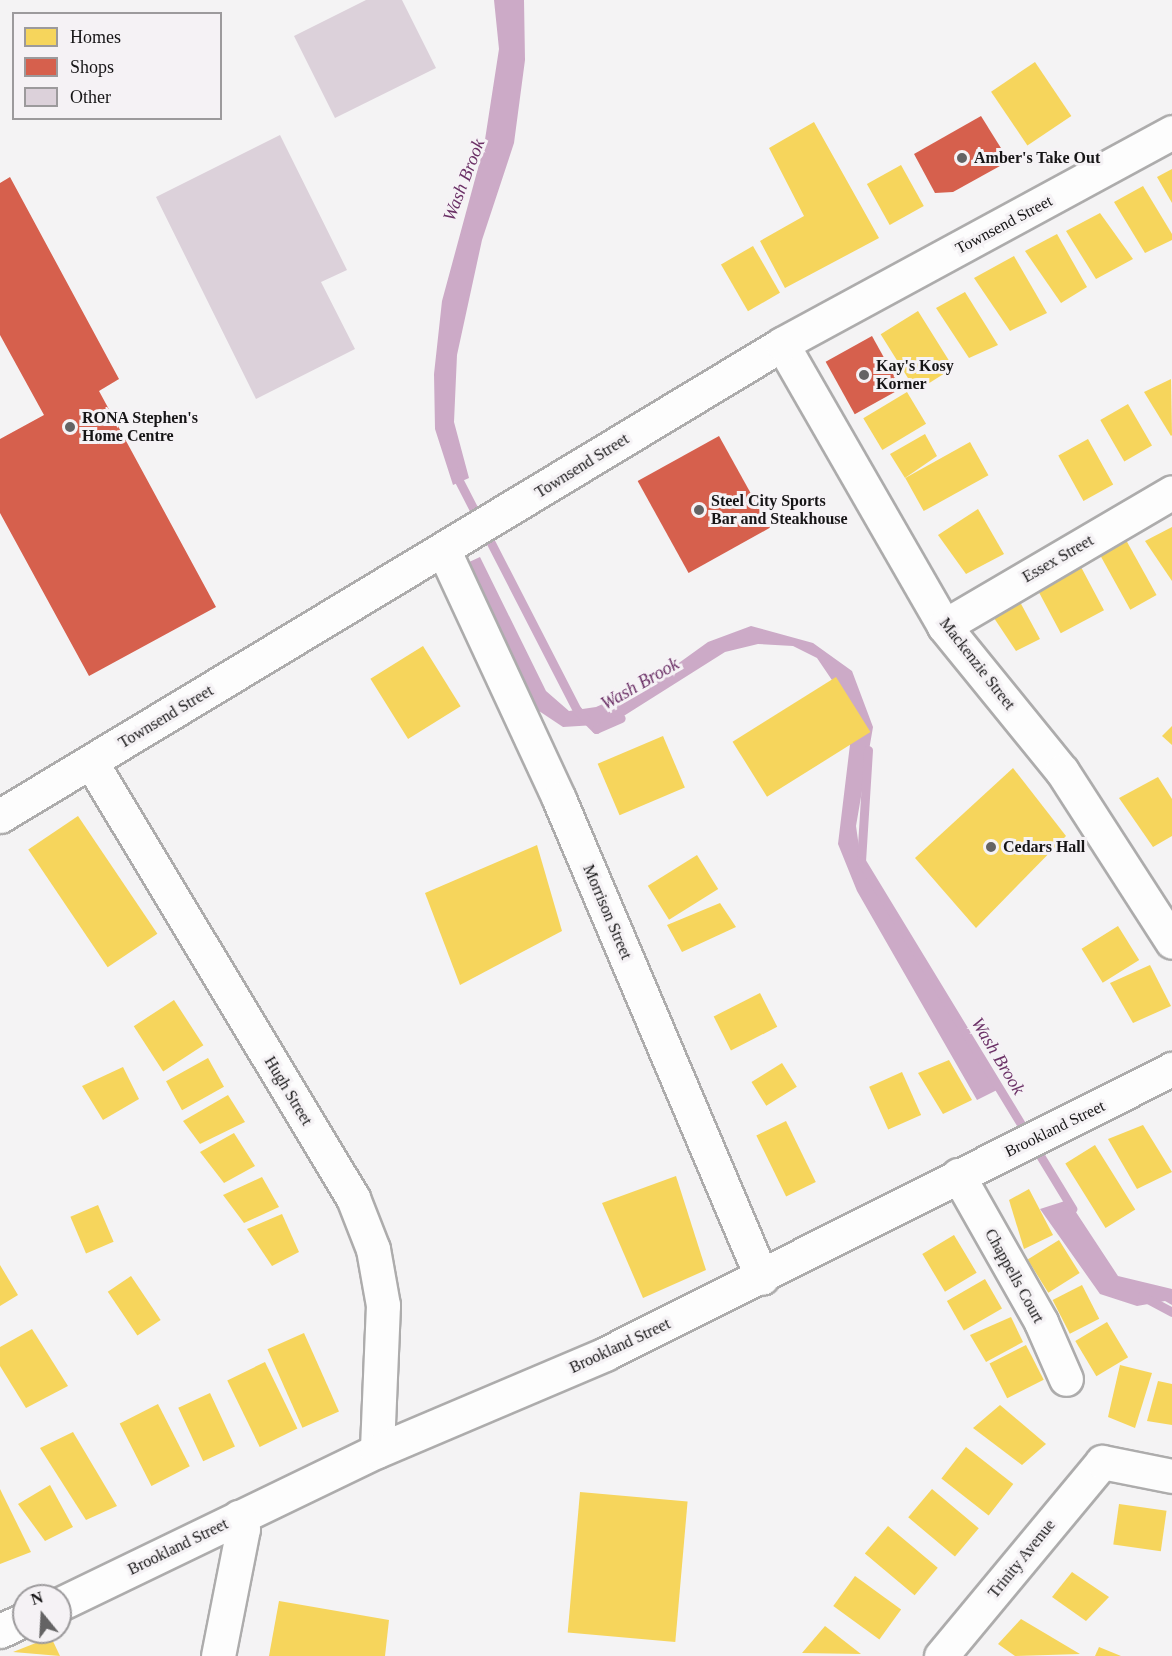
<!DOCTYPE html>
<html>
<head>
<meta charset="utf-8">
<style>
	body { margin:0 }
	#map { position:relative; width:1172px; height:1656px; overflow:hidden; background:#f4f3f4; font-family:Georgia,serif }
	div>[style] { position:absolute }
	.water>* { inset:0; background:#ccaac7 }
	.homes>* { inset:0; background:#f6d55c; transform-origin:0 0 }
	.shops>* { inset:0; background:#d6604d; transform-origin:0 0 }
	.stream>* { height:9px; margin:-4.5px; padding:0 4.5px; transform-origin:4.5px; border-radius:4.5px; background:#ccaac7 }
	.building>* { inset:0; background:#dcd1da }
	.roads { filter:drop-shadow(2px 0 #adacac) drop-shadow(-2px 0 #adacac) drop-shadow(0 2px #adacac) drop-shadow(0 -2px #adacac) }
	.minor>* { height:33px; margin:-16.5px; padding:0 16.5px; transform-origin:16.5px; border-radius:16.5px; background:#fdfdfd }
	.major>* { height:33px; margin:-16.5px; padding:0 16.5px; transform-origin:16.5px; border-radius:16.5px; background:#fdfdfd }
	.dots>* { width:16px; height:16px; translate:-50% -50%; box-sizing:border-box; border:3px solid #f5f2f5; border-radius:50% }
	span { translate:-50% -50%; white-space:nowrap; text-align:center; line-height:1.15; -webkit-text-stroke:6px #f5f2f5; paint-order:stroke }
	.poi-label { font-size:16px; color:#161516; font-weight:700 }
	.left { translate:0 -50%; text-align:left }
	.street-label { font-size:16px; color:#161516 }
	.water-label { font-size:18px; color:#6b3066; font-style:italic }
	.legend { position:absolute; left:12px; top:12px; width:210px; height:108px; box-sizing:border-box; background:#f5f2f5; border:2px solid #9c9a9c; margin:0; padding:8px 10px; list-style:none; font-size:18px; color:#161516 }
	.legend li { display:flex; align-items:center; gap:12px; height:30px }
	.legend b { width:30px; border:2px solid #9c9a9c }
	.north { position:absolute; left:12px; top:1584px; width:60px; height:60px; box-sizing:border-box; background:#f5f2f5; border:2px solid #9c9a9c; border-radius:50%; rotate:342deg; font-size:16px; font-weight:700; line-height:24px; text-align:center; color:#161516 }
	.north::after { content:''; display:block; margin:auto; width:21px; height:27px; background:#646364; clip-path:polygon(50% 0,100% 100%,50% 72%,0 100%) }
</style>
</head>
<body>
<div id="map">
	<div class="water">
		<i style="clip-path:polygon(494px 0,524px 0,525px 60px,514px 143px,482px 240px,457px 355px,454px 422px,469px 478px,453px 485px,435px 429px,434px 374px,442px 301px,484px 146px,499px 49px)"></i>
		<i style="clip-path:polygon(480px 557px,546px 691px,569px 711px,596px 707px,651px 683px,708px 642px,751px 626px,813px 643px,852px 671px,873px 727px,856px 826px,861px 861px,997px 1090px,977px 1100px,857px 891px,838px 844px,852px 728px,838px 689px,817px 658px,793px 646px,758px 644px,725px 652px,611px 724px,563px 727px,536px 709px,467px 563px)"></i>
		<i style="clip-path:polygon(1068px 1200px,1118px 1276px,1172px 1289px,1172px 1305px,1165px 1301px,1137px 1306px,1100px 1294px,1040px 1209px)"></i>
	</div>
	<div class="homes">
		<i style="left:1035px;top:62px;width:65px;height:53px;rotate:56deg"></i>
		<i style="clip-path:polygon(814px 122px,879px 238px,785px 288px,760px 241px,804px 216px,769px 148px)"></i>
		<i style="left:901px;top:165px;width:47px;height:39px;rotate:61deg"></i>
		<i style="clip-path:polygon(1172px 169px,1172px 203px,1157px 177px)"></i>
		<i style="clip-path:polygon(1143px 186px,1172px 234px,1172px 240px,1145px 253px,1114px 202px)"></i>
		<i style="clip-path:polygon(1100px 213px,1133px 259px,1096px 279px,1066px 231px)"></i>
		<i style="clip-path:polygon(1057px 234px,1087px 287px,1061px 303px,1025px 251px)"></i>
		<i style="left:753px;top:246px;width:54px;height:37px;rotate:60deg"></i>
		<i style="clip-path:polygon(1014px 256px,1047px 313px,1010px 331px,974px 278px)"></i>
		<i style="clip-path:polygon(965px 292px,998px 345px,969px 358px,936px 308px)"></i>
		<i style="left:918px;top:311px;width:67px;height:44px;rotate:58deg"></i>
		<i style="clip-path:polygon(1171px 379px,1172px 435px,1171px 436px,1144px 392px)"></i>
		<i style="left:907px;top:392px;width:37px;height:51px;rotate:59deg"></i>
		<i style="left:1128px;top:404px;width:48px;height:32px;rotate:60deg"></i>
		<i style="clip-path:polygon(925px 434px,937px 456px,905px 478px,890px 454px)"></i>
		<i style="left:1088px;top:439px;width:52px;height:34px;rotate:61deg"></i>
		<i style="left:970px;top:442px;width:38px;height:74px;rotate:61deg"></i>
		<i style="clip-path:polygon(978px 509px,1004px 554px,966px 574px,938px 535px)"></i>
		<i style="clip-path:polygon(1172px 527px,1172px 581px,1145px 541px)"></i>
		<i style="left:1126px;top:540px;width:63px;height:30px;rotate:61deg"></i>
		<i style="left:1081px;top:567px;width:49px;height:49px;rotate:62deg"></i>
		<i style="clip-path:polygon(1020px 602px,1040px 639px,1016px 651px,994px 618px)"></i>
		<i style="left:423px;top:646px;width:71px;height:62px;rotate:58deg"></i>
		<i style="left:836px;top:677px;width:65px;height:122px;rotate:58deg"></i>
		<i style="clip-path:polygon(1172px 726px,1172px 745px,1162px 736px)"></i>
		<i style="left:663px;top:736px;width:56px;height:71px;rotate:67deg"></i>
		<i style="clip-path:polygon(1013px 768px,1066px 836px,976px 928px,915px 858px)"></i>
		<i style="clip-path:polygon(1158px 777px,1172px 799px,1172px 836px,1153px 847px,1119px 798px)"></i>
		<i style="left:78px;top:816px;width:142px;height:60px;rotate:56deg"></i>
		<i style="clip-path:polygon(537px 845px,562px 931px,460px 985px,425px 893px)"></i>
		<i style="left:697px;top:855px;width:40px;height:58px;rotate:58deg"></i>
		<i style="clip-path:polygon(720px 903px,736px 927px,682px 952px,667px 925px)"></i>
		<i style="left:1118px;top:926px;width:40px;height:43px;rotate:58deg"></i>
		<i style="clip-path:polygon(1150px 965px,1171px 1006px,1133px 1023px,1110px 983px)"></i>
		<i style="left:760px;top:993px;width:38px;height:52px;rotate:63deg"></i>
		<i style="left:174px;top:1000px;width:54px;height:48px;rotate:57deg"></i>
		<i style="left:208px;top:1058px;width:33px;height:48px;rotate:61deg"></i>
		<i style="clip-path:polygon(949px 1060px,972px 1100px,943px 1114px,918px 1073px)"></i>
		<i style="left:782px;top:1063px;width:28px;height:36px;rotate:58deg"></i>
		<i style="clip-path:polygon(123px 1067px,139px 1099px,103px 1120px,82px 1086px)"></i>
		<i style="left:902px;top:1072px;width:47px;height:36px;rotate:66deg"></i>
		<i style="clip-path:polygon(228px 1095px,245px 1122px,200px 1144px,183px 1121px)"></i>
		<i style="left:786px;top:1121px;width:68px;height:33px;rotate:64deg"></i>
		<i style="clip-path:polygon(1143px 1125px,1172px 1172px,1137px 1189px,1108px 1139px)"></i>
		<i style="clip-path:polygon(234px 1133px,255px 1166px,224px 1183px,200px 1152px)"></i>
		<i style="left:1095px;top:1145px;width:76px;height:35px;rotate:58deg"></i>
		<i style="clip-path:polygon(676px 1176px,706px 1270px,643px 1298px,602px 1203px)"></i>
		<i style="clip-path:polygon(262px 1177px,279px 1207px,244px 1223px,223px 1195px)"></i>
		<i style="clip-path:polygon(1029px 1189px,1053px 1235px,1024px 1249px,1009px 1200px)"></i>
		<i style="left:98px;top:1205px;width:40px;height:30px;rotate:67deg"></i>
		<i style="clip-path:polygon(282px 1214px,299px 1252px,272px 1266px,247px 1229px)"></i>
		<i style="left:954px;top:1235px;width:44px;height:37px;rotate:59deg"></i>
		<i style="left:1059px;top:1240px;width:39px;height:37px;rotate:58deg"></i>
		<i style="clip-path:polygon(0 1265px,18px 1295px,0 1306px)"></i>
		<i style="left:131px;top:1276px;width:53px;height:28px;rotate:56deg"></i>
		<i style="left:985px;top:1279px;width:34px;height:44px;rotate:60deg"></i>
		<i style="left:1082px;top:1285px;width:38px;height:33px;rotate:63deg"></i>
		<i style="clip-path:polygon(1011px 1317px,1023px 1342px,986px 1362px,970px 1335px)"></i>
		<i style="left:1107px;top:1322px;width:41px;height:37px;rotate:59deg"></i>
		<i style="clip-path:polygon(32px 1329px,68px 1386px,26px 1408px,0 1366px,0 1347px)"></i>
		<i style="left:304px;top:1333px;width:86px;height:40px;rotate:66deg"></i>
		<i style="left:1026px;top:1345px;width:39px;height:41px;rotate:63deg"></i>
		<i style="left:265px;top:1362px;width:74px;height:42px;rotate:64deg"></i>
		<i style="clip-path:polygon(1120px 1365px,1152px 1373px,1135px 1428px,1108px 1417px)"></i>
		<i style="clip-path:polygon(1158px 1381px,1172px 1384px,1172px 1425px,1147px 1421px)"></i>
		<i style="left:210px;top:1393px;width:59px;height:35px;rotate:65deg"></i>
		<i style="left:158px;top:1404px;width:70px;height:43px;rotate:63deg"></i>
		<i style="clip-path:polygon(1000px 1405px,1046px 1444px,1022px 1465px,973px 1428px)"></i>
		<i style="clip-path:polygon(73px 1432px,117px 1506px,86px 1520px,40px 1448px)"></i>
		<i style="left:966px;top:1447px;width:60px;height:40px;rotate:38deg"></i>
		<i style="clip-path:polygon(50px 1485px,73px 1527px,45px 1541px,18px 1504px)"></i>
		<i style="clip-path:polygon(0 1489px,31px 1552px,0 1564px)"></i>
		<i style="left:932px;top:1489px;width:61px;height:37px;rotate:40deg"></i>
		<i style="left:580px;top:1492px;width:108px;height:141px;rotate:5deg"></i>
		<i style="left:1119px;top:1504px;width:48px;height:41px;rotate:8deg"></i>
		<i style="left:888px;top:1526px;width:65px;height:36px;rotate:40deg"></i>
		<i style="clip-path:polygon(1072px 1572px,1109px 1597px,1086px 1621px,1052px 1597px)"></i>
		<i style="left:855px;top:1576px;width:57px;height:37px;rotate:36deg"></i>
		<i style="clip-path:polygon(279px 1601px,389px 1620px,385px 1656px,269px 1656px)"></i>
		<i style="clip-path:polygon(1021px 1619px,1080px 1654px,1015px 1656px,998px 1644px)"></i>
		<i style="clip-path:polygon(825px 1626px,861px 1654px,802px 1653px)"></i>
		<i style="clip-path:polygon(51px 1637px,60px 1656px,13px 1652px)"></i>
		<i style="clip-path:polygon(1099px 1647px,1121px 1656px,1095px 1656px)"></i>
	</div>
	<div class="shops">
		<i style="clip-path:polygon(981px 116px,1009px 161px,953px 192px,935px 193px,914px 154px)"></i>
		<i style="clip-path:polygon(10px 177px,119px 379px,99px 391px,216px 607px,89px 676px,0 513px,0 439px,44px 415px,0 335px,0 183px)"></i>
		<i style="left:872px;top:336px;width:60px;height:53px;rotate:61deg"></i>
		<i style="left:719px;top:436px;width:105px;height:93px;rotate:61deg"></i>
	</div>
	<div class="stream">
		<i style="left:454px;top:471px;width:269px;rotate:62.8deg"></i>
		<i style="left:577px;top:710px;width:27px;rotate:45deg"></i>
		<i style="left:596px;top:729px;width:27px;rotate:-24deg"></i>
		<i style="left:868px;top:750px;width:111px;rotate:93.6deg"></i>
		<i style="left:861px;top:861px;width:407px;rotate:58.7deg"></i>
		<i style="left:1142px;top:1296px;width:34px;rotate:28deg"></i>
	</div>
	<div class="building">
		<i style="clip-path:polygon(366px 0,402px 0,436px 68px,335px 118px,294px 36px)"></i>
		<i style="clip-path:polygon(280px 135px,347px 270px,321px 282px,355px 349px,256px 399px,156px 197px)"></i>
	</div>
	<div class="roads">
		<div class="minor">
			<i style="left:782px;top:344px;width:325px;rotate:60.1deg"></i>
			<i style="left:944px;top:626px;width:187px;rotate:50.9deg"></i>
			<i style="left:1062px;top:771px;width:203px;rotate:57.2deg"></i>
			<i style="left:444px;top:551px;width:273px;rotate:65.1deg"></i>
			<i style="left:559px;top:799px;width:520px;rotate:67.03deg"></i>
			<i style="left:944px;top:626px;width:264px;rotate:-30.4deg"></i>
			<i style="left:91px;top:762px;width:509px;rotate:59deg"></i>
			<i style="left:353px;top:1198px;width:55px;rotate:68.6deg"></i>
			<i style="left:373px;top:1249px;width:57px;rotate:79.9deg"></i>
			<i style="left:383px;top:1305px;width:146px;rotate:92.4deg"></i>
			<i style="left:958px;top:1175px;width:169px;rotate:60.5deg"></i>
			<i style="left:1041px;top:1322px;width:62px;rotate:66.3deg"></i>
			<i style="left:60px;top:1604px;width:352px;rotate:-25.8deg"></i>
			<i style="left:377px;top:1451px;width:248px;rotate:-23deg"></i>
			<i style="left:605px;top:1354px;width:635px;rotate:-26.69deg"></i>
			<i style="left:0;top:1631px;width:26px;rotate:-25deg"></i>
			<i style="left:218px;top:1656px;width:129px;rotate:-78.9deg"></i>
			<i style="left:243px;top:1529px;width:13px;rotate:-108deg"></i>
			<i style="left:941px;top:1656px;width:252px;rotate:-50.3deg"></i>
			<i style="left:1102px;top:1462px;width:71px;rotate:11.3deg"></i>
		</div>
		<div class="major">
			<i style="left:0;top:816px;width:913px;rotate:-31.11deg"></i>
			<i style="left:782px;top:344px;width:444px;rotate:-28.5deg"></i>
		</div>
	</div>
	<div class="dots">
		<i style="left:962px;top:158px;background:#646364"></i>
		<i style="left:864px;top:375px;background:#646364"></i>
		<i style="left:70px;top:427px;background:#646364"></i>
		<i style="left:699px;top:510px;background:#646364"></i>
		<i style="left:991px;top:847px;background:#646364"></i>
	</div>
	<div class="poi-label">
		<span class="left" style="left:974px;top:158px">Amber's Take Out</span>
		<span class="left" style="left:876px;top:375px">Kay's Kosy<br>Korner</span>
		<span class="left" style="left:82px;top:427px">RONA Stephen's<br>Home Centre</span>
		<span class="left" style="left:711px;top:510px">Steel City Sports<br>Bar and Steakhouse</span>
		<span class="left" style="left:1003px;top:847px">Cedars Hall</span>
	</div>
	<div class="street-label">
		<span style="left:1004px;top:225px;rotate:-28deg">Townsend Street</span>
		<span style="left:582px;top:466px;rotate:-32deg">Townsend Street</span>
		<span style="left:1058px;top:559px;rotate:-30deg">Essex Street</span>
		<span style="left:977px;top:664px;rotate:52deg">Mackenzie Street</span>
		<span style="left:166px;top:717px;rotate:-31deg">Townsend Street</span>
		<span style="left:607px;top:912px;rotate:67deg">Morrison Street</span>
		<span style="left:288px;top:1091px;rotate:59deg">Hugh Street</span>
		<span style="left:1055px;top:1129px;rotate:-26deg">Brookland Street</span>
		<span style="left:1014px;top:1276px;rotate:61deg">Chappells Court</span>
		<span style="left:620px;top:1346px;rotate:-25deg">Brookland Street</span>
		<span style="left:178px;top:1547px;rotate:-26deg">Brookland Street</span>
		<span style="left:1022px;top:1559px;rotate:-51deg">Trinity Avenue</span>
	</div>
	<div class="water-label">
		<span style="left:464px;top:180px;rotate:-69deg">Wash Brook</span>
		<span style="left:640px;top:684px;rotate:-30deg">Wash Brook</span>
		<span style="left:998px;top:1056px;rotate:59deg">Wash Brook</span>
	</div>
	<ul class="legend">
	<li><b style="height:16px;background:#f6d55c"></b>Homes</li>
	<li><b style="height:16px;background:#d6604d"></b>Shops</li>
	<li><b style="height:16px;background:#dcd1da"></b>Other</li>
	</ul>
	<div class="north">N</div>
</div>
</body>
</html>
